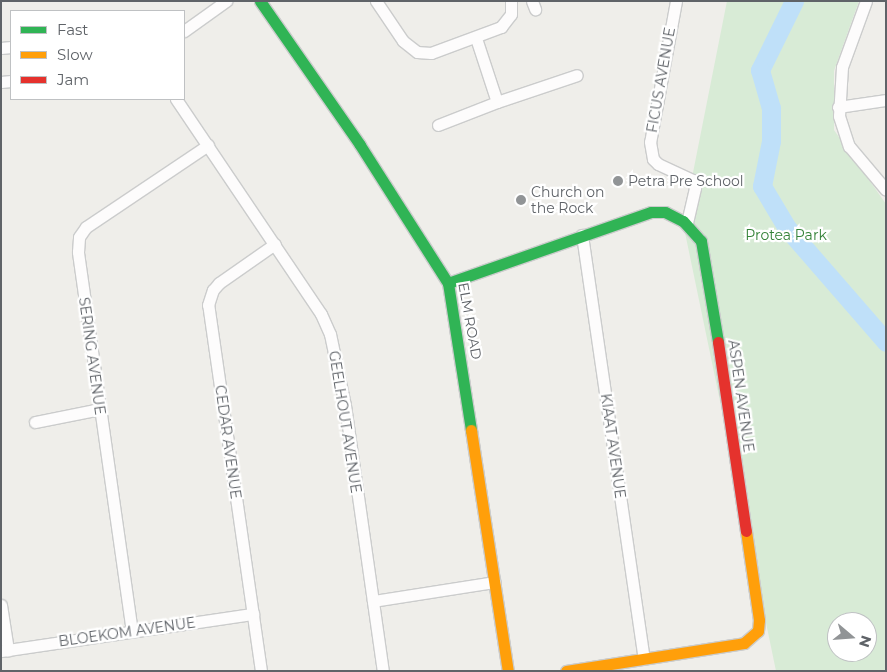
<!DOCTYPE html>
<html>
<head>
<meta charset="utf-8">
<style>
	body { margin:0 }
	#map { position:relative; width:887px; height:672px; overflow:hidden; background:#efeeea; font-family:Montserrat,sans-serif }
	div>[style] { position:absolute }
	.green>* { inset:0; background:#d8ebd6 }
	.river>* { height:19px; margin:-9.5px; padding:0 9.5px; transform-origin:9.5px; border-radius:9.5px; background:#bfe0f9 }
	.roads { filter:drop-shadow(1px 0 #cbcccc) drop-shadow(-1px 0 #cbcccc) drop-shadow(0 1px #cbcccc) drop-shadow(0 -1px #cbcccc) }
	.street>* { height:11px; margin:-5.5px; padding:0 5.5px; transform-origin:5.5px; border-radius:5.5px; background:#fdfcfc }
	.fast>* { height:11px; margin:-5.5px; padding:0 5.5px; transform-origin:5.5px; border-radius:5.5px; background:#30b455 }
	.slow>* { height:11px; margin:-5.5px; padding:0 5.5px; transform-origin:5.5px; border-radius:5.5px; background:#ff9f0a }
	.jam>* { height:11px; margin:-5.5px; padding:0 5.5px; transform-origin:5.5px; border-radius:5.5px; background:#e5322d }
	.dots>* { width:14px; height:14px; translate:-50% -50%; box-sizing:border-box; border:2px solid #fff; border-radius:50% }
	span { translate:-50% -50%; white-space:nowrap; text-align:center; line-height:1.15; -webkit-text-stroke:4.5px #fff; paint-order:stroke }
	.street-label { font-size:14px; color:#5f6368 }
	.poi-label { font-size:14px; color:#5f6368 }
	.left { translate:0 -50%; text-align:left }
	.park-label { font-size:14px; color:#348238 }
	.frame { position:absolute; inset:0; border:2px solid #5f6368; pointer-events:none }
	.legend { position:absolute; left:10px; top:10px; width:175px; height:90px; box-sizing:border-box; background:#fff; border:1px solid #bfc1c3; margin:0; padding:6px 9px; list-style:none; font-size:15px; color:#5f6368 }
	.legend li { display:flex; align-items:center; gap:10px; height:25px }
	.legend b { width:25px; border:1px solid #bfc1c3 }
	.north { position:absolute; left:827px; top:612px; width:50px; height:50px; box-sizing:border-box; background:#fff; border:1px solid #bfc1c3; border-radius:50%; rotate:108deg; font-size:14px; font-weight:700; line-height:20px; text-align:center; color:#5f6368 }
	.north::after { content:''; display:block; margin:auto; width:18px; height:22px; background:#919496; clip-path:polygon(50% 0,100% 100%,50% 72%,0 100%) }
</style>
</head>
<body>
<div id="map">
	<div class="green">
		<i style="clip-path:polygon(evenodd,727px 1px,859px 1px,834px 71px,834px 130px,886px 204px,886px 671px,776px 671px,683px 223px,727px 1px,837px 622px,867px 622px,867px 652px,837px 652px,837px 622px)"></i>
	</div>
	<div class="river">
		<i style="left:794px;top:1px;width:77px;rotate:116.2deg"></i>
		<i style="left:760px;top:70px;width:40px;rotate:74deg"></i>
		<i style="left:771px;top:108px;width:33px;rotate:90deg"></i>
		<i style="left:771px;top:141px;width:46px;rotate:101.3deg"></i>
		<i style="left:762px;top:186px;width:49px;rotate:59.2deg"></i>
		<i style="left:787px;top:228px;width:151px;rotate:49deg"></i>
	</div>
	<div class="roads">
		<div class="street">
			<i style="left:376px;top:1px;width:48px;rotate:56deg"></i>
			<i style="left:403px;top:41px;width:18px;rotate:38deg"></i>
			<i style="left:417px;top:52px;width:14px;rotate:4deg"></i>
			<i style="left:431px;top:53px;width:75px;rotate:-20.4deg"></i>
			<i style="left:501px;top:27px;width:16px;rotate:-52deg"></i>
			<i style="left:511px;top:14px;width:13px;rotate:-90deg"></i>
			<i style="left:532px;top:1px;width:9px;rotate:69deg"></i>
			<i style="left:676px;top:1px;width:143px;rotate:100.4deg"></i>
			<i style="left:650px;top:142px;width:17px;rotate:80deg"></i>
			<i style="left:653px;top:159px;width:7px;rotate:45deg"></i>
			<i style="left:658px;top:164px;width:38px;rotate:25deg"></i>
			<i style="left:693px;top:180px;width:8px;rotate:76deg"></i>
			<i style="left:695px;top:188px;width:37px;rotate:103deg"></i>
			<i style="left:866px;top:1px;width:70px;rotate:110deg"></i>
			<i style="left:842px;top:67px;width:49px;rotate:93.5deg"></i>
			<i style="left:839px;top:116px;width:32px;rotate:72deg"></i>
			<i style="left:849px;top:146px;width:57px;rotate:49.9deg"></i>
			<i style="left:184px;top:31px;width:52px;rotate:-35.5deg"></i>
			<i style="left:1px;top:48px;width:10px;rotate:-6deg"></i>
			<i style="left:1px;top:82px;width:10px;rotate:-6deg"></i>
			<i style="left:176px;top:99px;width:259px;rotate:56deg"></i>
			<i style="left:321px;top:314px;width:22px;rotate:66deg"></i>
			<i style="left:330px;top:334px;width:73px;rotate:78.1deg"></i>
			<i style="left:345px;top:405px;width:269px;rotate:81.9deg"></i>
			<i style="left:497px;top:102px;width:84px;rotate:-18.6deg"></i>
			<i style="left:838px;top:107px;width:49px;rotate:-8.3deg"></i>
			<i style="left:438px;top:125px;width:63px;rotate:-21.3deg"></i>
			<i style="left:497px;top:102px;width:67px;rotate:-108.2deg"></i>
			<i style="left:582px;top:235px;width:428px;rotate:81.7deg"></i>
			<i style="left:35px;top:422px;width:66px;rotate:-11.3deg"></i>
			<i style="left:373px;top:601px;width:123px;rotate:-8.9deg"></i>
			<i style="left:1px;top:605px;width:46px;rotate:81.2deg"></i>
			<i style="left:132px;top:632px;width:384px;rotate:-98.1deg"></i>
			<i style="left:78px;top:252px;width:15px;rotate:-86deg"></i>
			<i style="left:79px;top:237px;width:12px;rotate:-55deg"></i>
			<i style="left:86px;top:227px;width:147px;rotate:-33.9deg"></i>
			<i style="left:1px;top:651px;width:255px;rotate:-8.4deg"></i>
			<i style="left:261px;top:671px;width:370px;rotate:-98.2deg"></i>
			<i style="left:208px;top:305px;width:16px;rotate:-72deg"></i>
			<i style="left:213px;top:290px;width:9px;rotate:-49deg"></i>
			<i style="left:219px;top:283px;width:68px;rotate:-34.9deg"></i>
		</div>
		<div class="fast">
			<i style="left:260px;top:1px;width:175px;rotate:55.2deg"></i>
			<i style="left:360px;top:145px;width:164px;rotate:57.5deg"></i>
			<i style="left:448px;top:283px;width:149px;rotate:81.1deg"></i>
			<i style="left:448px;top:283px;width:215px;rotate:-19.3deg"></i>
			<i style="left:651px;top:212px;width:14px"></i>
			<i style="left:665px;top:212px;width:20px;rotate:27deg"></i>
			<i style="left:683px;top:221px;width:27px;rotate:48deg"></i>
			<i style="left:701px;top:241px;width:102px;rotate:80.4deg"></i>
		</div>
		<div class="slow">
			<i style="left:471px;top:430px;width:244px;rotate:81.3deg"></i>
			<i style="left:566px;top:671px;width:180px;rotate:-8.9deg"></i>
			<i style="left:744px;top:643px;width:18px;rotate:-41deg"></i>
			<i style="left:758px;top:631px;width:11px;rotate:-85deg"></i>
			<i style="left:759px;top:620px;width:90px;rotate:-98.3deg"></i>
		</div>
		<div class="jam">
			<i style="left:718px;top:342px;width:191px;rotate:81.6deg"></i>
		</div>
	</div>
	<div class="dots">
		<i style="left:618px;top:181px;background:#919496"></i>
		<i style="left:521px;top:200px;background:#919496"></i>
	</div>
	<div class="street-label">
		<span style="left:661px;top:80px;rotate:-80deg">FICUS AVENUE</span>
		<span style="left:470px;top:321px;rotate:80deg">ELM ROAD</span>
		<span style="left:92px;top:356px;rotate:82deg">SERING AVENUE</span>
		<span style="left:741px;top:396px;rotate:82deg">ASPEN AVENUE</span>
		<span style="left:345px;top:422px;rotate:81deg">GEELHOUT AVENUE</span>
		<span style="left:228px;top:442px;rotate:82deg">CEDAR AVENUE</span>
		<span style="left:613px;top:446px;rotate:82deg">KIAAT AVENUE</span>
		<span style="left:127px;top:632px;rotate:-8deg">BLOEKOM AVENUE</span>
	</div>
	<div class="poi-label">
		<span class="left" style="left:628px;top:181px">Petra Pre School</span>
		<span class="left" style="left:531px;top:200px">Church on<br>the Rock</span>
	</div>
	<div class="park-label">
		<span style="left:786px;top:235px">Protea Park</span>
	</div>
	<div class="frame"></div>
	<ul class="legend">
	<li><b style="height:6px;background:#30b455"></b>Fast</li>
	<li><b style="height:6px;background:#ff9f0a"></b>Slow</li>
	<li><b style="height:6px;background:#e5322d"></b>Jam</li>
	</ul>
	<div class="north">N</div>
</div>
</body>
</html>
